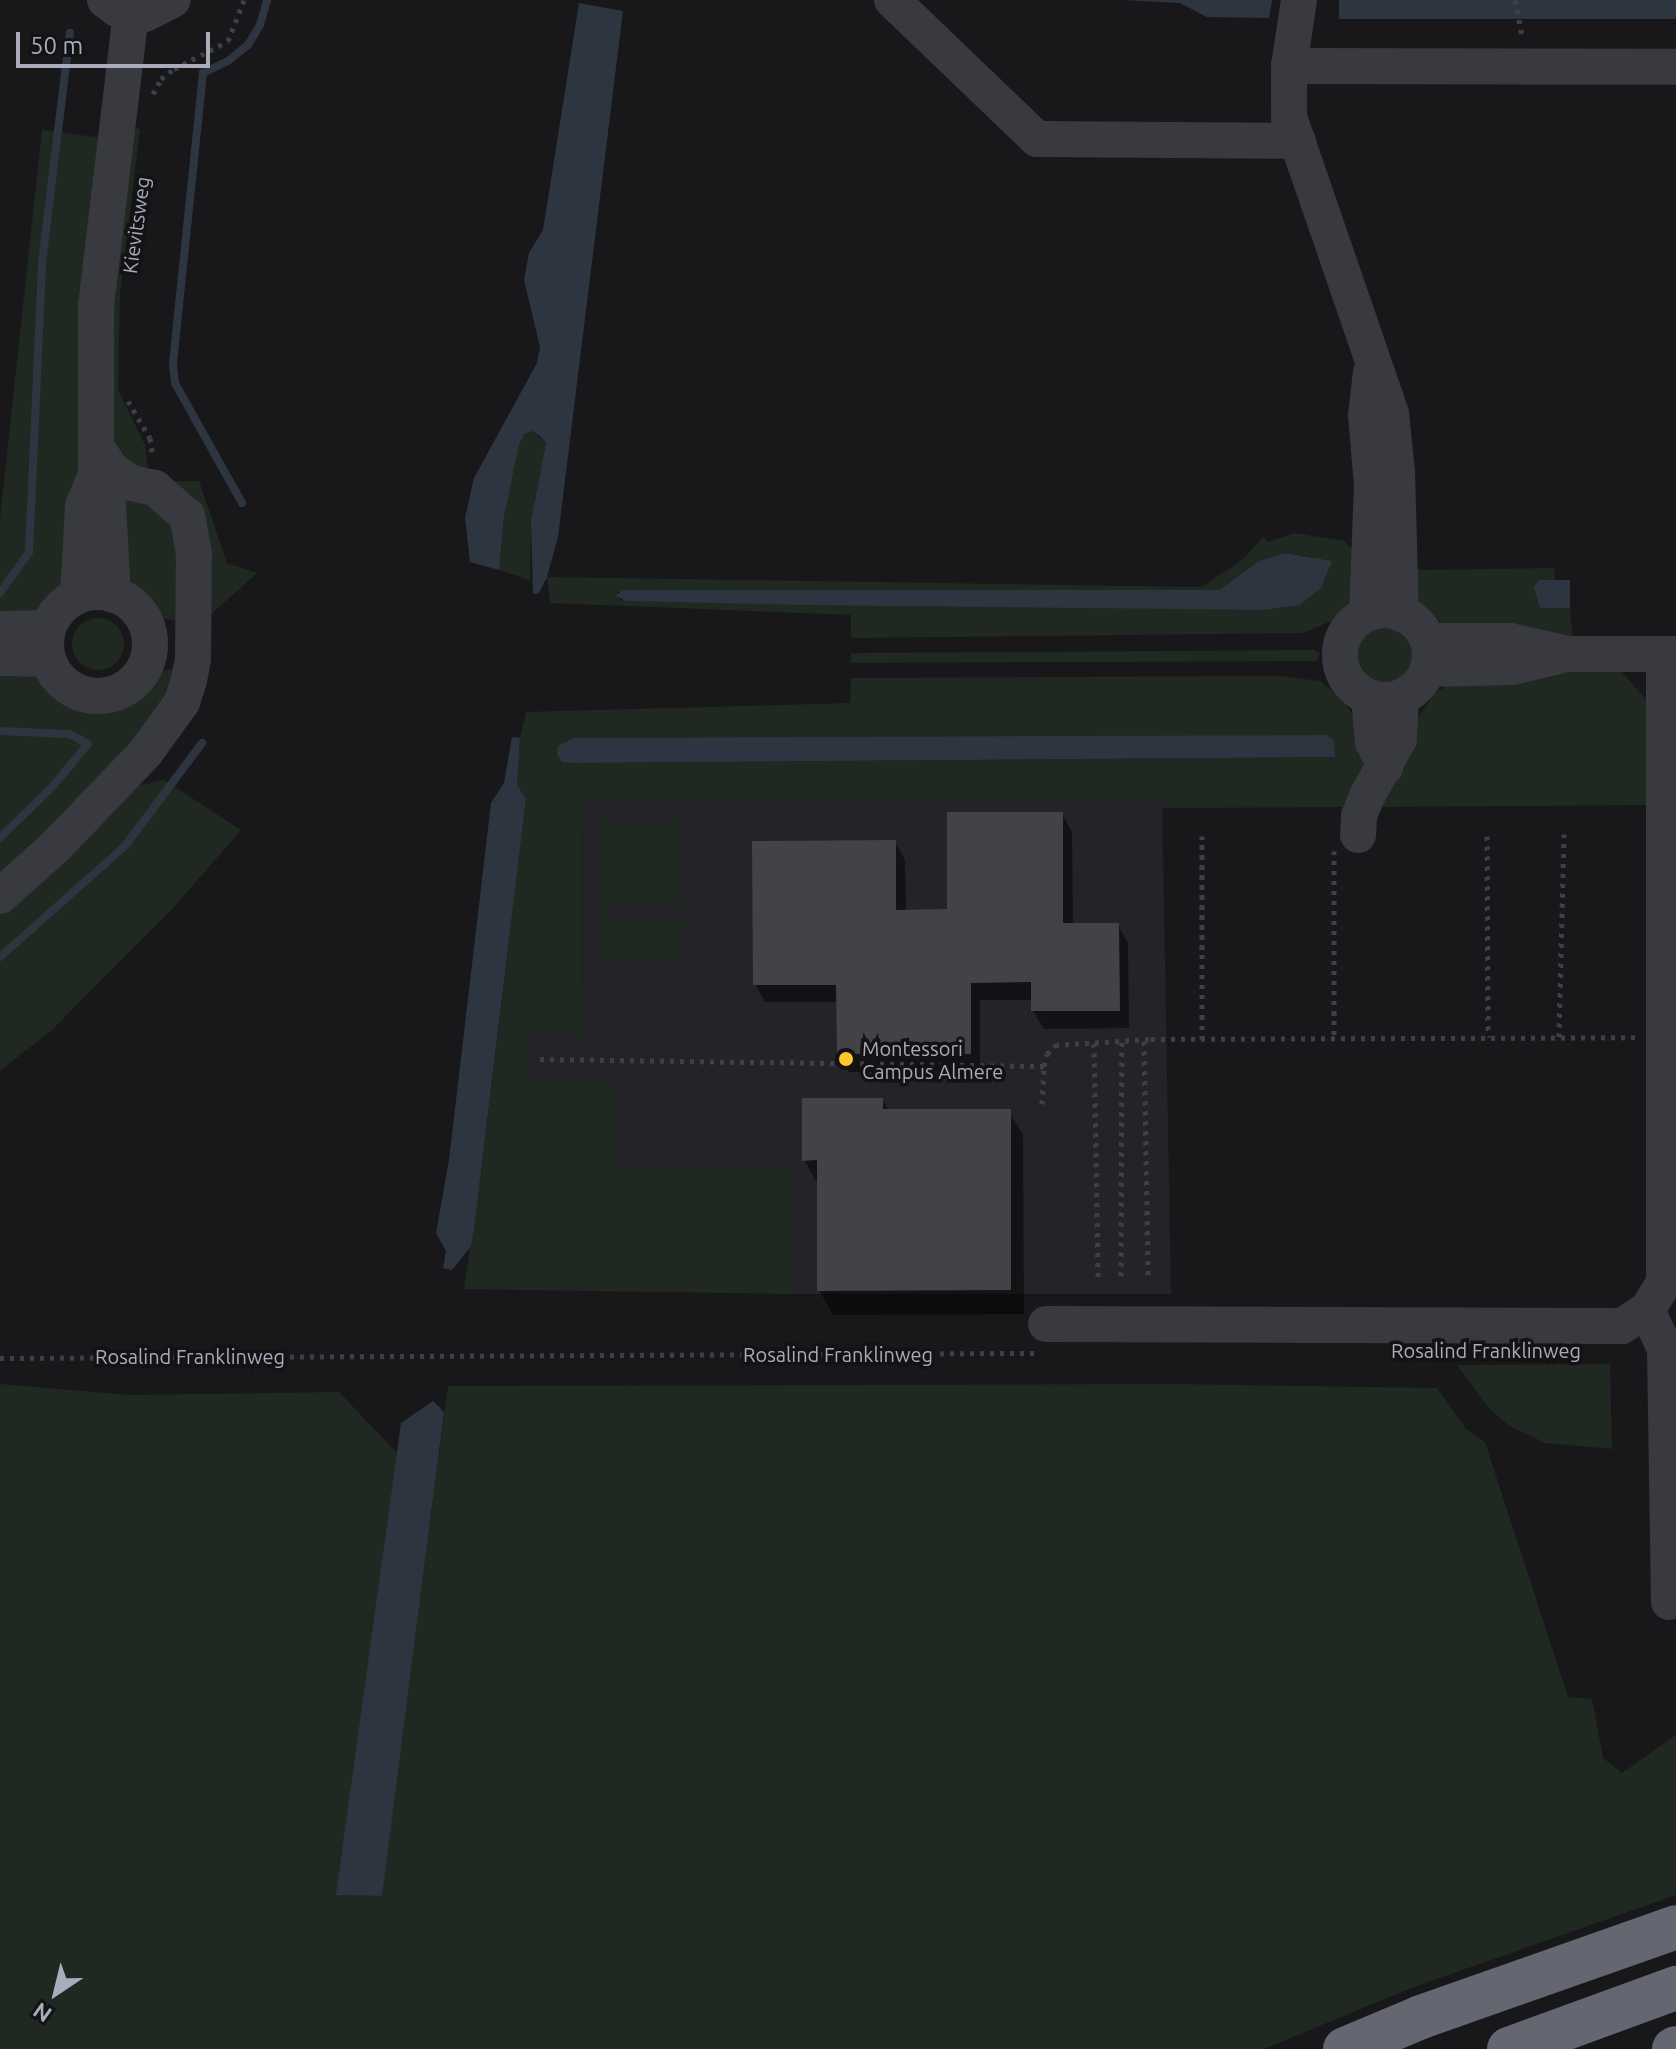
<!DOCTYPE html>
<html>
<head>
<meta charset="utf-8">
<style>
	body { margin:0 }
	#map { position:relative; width:1676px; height:2049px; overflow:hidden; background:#18181a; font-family:Ubuntu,sans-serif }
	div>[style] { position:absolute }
	.built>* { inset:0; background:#242428 }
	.green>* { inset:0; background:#1f2921; transform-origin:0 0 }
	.round { border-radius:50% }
	.water>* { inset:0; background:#2d3640; transform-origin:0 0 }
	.shadow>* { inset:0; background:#0007 }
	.stream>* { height:8px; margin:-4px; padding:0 4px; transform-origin:4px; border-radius:4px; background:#2d3640 }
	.building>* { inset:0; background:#424247 }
	.path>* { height:5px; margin-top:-2.5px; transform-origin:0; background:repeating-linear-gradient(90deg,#3e4047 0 4px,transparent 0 10px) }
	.minor>* { height:36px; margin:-18px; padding:0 18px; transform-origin:18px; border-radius:18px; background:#393940 }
	.minor>.ring { margin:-18px; padding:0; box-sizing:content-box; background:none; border:36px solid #393940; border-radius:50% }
	.highway>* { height:44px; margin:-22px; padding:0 22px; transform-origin:22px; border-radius:22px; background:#646771 }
	.dots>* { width:22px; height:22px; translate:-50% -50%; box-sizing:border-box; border:4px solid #131315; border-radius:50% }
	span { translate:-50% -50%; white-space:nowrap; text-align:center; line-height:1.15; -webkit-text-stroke:7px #131315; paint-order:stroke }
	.street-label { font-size:20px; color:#a9adbb }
	.poi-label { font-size:20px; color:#a9adbb }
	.left { translate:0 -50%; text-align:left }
	.north { position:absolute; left:16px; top:1953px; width:80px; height:80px; -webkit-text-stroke:6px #131315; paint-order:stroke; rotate:215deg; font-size:22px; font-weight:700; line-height:32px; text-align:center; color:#a9adbb }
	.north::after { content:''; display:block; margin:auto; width:28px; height:36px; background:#a9adbb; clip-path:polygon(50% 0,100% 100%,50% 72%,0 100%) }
	.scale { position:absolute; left:16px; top:32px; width:194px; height:36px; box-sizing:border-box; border:4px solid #a9adbb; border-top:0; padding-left:10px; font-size:24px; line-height:28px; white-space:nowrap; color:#a9adbb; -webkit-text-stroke:6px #131315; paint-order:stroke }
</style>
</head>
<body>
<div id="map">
	<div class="built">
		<i style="clip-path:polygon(582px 797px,1162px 797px,1171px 1294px,792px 1294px,792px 1165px,617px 1165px,528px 1083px,528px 1035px,583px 1034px)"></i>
	</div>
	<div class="green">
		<i style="clip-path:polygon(131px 128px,140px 129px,120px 294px,118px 390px,145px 445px,148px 467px,145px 477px,128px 470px,109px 432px,109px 348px)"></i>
		<i style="clip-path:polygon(42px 130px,103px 138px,75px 554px,64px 590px,55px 601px,39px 613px,0 624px,0 519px)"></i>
		<i style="clip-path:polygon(532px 431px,546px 443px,531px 521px,530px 580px,499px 570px,504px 517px,519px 445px,524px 434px)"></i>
		<i style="clip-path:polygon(167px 481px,199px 481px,227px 563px,257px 573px,201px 623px)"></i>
		<i style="clip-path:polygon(114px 487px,176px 520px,184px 623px,154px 616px,123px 586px)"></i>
		<i style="clip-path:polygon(evenodd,1295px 533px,1344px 541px,1354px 551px,1353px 602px,1336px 619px,1303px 633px,851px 638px,851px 615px,550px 603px,547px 577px,1202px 587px,1243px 559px,1263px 537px,1268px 542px,1295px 533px,1285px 553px,1314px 557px,1299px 605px,1264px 610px,626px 601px,620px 600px,617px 592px,1220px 590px,1259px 561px,1285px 553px)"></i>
		<i style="clip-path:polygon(1554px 568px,1555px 580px,1539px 580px,1540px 608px,1570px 608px,1573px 641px,1442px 623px,1421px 605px,1409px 570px)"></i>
		<i class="round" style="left:72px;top:618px;width:52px;height:52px"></i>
		<i class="round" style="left:1358px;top:627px;width:56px;height:56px"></i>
		<i style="clip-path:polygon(1313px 650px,1320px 653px,1317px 661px,851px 663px,851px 653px)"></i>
		<i style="clip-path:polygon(0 665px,40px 675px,62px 696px,82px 704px,115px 704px,158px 673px,175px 668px,178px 692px,0 888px)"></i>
		<i style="clip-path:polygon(1618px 668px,1653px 707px,1653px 805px,1374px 807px,1404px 768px,1415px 722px,1436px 692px,1447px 686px,1569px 669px)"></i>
		<i style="clip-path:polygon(evenodd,1279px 676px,1320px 681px,1340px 697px,1354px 716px,1366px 761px,1349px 807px,1162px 808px,1162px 797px,582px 797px,583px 1035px,528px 1035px,529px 1083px,617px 1083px,617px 1165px,792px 1165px,792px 1294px,464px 1289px,481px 1174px,526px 799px,517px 785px,520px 738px,526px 712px,850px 703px,851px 678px,1279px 676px,1327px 735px,1334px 741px,1334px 757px,573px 763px,564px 741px,1327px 735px)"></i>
		<i style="clip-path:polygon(164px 780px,241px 830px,175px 906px,52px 1030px,0 1071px,0 905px,121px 789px)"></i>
		<i style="left:600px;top:821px;width:81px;height:85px"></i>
		<i style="left:684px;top:918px;width:44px;height:84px;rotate:90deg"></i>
		<i style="clip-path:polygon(1610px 1364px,1612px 1449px,1545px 1443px,1508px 1425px,1489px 1408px,1457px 1365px)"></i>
		<i style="clip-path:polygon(0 1384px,130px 1395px,339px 1392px,397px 1453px,337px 1895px,381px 1896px,448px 1386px,1172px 1384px,1437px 1388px,1466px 1429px,1485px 1442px,1568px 1697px,1592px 1699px,1603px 1758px,1622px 1773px,1676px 1735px,1676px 1895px,1411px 1988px,1264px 2049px,0 2049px)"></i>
	</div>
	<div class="water">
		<i style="clip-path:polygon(1123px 0,1272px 0,1269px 18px,1207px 17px,1180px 3px)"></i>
		<i style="left:1339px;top:0;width:337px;height:19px"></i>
		<i style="clip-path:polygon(579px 3px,623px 11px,558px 537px,547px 577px,539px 593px,533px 594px,531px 521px,546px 443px,540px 436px,532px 431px,524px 434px,519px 445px,504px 517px,499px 570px,470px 562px,465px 518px,474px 478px,537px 363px,540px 347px,524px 280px,529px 253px,543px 230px)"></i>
		<i style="clip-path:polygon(1285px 553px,1332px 561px,1321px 588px,1299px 605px,1264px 610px,811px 605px,626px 601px,616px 596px,622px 590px,1220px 590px,1259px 561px)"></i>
		<i style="clip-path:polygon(1539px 580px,1570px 580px,1570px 608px,1540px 608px,1534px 587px)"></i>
		<i style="clip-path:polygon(1327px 735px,1334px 741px,1335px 757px,573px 763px,562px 762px,557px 754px,558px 746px,573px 738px)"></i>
		<i style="clip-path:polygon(512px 737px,520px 738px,517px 785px,526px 799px,474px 1229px,471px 1246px,452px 1270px,443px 1268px,446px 1251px,436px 1233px,449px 1160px,491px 803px,504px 783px)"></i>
		<i style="clip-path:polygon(433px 1401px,444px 1412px,382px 1896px,336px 1895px,401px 1423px)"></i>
	</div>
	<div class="shadow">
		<i style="clip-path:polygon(1062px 814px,1072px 832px,1073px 925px,1118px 925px,1128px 943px,1129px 1028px,1044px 1029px,1033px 1011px,1033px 1000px,980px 1000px,980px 1071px,849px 1072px,839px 1054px,838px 1002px,765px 1002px,755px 984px,895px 842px,905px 860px,906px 912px,949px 911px)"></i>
		<i style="clip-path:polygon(882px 1100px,889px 1111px,1009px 1111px,1023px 1135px,1024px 1314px,833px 1315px,819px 1290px,819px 1186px,804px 1160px)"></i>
	</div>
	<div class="stream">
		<i style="left:242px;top:503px;width:137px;rotate:-119.2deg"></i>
		<i style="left:175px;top:383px;width:20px;rotate:-96deg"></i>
		<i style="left:173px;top:363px;width:292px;rotate:-84.1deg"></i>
		<i style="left:203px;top:73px;width:28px;rotate:-26deg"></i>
		<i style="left:228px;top:61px;width:26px;rotate:-39deg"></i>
		<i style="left:248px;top:45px;width:23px;rotate:-59deg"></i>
		<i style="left:260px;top:25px;width:26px;rotate:-74deg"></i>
		<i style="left:0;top:593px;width:50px;rotate:-54.7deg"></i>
		<i style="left:29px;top:552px;width:289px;rotate:-87.4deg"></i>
		<i style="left:42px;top:263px;width:232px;rotate:-83.1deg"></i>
		<i style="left:0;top:731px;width:69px;rotate:2.5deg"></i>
		<i style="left:69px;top:734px;width:21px;rotate:28deg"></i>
		<i style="left:88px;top:744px;width:56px;rotate:129.9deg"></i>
		<i style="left:52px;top:787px;width:73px;rotate:135.6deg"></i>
		<i style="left:0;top:957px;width:167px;rotate:-41.6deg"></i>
		<i style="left:125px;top:846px;width:129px;rotate:-53.2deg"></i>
	</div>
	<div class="building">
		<i style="clip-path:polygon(947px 812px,1063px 812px,1063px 923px,1119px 923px,1120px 1011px,1031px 1011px,1031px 982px,971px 983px,971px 1054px,837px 1054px,836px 985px,753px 985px,752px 841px,896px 840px,896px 910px,947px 909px)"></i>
		<i style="clip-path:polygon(802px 1098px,883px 1098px,883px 1109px,1011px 1109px,1011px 1290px,817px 1291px,817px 1160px,802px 1161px)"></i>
	</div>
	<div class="path">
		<i style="left:1515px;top:0;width:38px;rotate:79deg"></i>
		<i style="left:153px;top:94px;width:17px;rotate:-62deg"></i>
		<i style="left:161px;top:79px;width:16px;rotate:-38deg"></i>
		<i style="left:174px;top:69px;width:61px;rotate:-27.4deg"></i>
		<i style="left:228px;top:41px;width:44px;rotate:-68.7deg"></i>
		<i style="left:128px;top:401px;width:43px;rotate:59.3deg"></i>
		<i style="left:150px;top:438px;width:19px;rotate:81deg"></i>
		<i style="left:1487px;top:836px;width:201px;rotate:89.7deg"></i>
		<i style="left:1334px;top:851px;width:187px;rotate:90deg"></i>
		<i style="left:1559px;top:1037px;width:203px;rotate:-88.6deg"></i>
		<i style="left:1202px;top:1039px;width:203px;rotate:-90deg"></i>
		<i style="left:1144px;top:1041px;width:238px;rotate:89deg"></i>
		<i style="left:1094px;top:1043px;width:234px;rotate:89deg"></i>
		<i style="left:540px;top:1059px;width:504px;rotate:0.8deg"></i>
		<i style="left:1042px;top:1104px;width:38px;rotate:-87deg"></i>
		<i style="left:1044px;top:1066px;width:12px;rotate:-76deg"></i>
		<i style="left:1047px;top:1054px;width:12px;rotate:-48deg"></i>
		<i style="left:1055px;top:1045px;width:96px;rotate:-3.6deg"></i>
		<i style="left:1151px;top:1039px;width:484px;rotate:-0.2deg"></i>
		<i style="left:1121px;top:1276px;width:234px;rotate:-89.8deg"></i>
		<i style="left:0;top:1358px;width:1035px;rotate:-0.28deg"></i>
	</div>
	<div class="minor">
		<i style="left:105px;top:0;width:15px;rotate:37deg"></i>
		<i style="left:117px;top:9px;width:28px;rotate:10deg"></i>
		<i style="left:145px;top:14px;width:31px;rotate:-27deg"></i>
		<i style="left:892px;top:0;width:201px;rotate:43.8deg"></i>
		<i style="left:1037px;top:139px;width:261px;rotate:0.4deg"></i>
		<i style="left:1299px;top:0;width:67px;rotate:98.6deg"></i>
		<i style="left:1289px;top:66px;width:51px;rotate:90deg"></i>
		<i style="left:1289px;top:117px;width:314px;rotate:71deg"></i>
		<i style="left:1391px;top:414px;width:58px;rotate:84.1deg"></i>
		<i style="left:1397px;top:472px;width:142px;rotate:88.4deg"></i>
		<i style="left:1289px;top:66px;width:387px;rotate:0.1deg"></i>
		<i class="ring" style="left:46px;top:592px;width:68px;height:68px"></i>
		<i style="left:113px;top:595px;width:89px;rotate:-93.2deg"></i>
		<i style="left:108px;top:506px;width:32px;rotate:-112deg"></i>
		<i style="left:96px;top:476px;width:170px;rotate:-90deg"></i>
		<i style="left:96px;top:306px;width:294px;rotate:-83.2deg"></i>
		<i style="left:78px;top:596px;width:90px;rotate:-86.8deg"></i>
		<i style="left:83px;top:506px;width:33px;rotate:-67deg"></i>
		<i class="ring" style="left:1340px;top:610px;width:54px;height:54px"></i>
		<i style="left:1367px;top:614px;width:128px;rotate:-87.8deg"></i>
		<i style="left:1372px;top:486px;width:71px;rotate:-94.8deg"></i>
		<i style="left:1366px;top:415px;width:43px;rotate:-83.4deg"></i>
		<i style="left:0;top:629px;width:48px;rotate:-1.2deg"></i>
		<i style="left:1428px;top:641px;width:82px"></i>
		<i style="left:1510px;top:641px;width:59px;rotate:12.6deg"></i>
		<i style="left:1568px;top:654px;width:108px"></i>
		<i style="left:0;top:658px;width:48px;rotate:1.2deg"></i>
		<i style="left:1428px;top:669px;width:84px;rotate:-1.4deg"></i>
		<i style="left:1512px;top:667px;width:48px;rotate:-13.2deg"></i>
		<i style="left:1369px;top:697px;width:45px;rotate:84.9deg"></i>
		<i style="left:1373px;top:742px;width:28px;rotate:64deg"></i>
		<i style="left:1358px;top:835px;width:19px;rotate:-87deg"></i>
		<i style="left:1359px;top:816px;width:22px;rotate:-68deg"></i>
		<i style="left:1367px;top:796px;width:65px;rotate:-60.7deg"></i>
		<i style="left:1399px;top:739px;width:42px;rotate:-87.3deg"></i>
		<i style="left:0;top:896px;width:74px;rotate:-41.7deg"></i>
		<i style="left:55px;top:847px;width:132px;rotate:-46.2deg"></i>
		<i style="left:146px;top:752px;width:62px;rotate:-54.2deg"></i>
		<i style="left:182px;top:702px;width:23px;rotate:-72deg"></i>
		<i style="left:189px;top:680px;width:21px;rotate:-79deg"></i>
		<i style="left:193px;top:659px;width:105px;rotate:-89.5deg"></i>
		<i style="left:194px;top:554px;width:39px;rotate:-100deg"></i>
		<i style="left:187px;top:516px;width:43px;rotate:-138.8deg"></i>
		<i style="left:155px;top:488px;width:25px;rotate:-168deg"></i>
		<i style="left:131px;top:483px;width:23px;rotate:-146deg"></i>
		<i style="left:112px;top:470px;width:28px;rotate:-125deg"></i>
		<i style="left:1647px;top:1310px;width:43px;rotate:65.2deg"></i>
		<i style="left:1665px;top:1349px;width:253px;rotate:89.1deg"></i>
		<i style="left:1046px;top:1324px;width:576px;rotate:0.2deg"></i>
		<i style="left:1622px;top:1326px;width:30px;rotate:-33deg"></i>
		<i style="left:1647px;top:1310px;width:32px;rotate:-58deg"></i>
		<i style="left:1664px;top:1283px;width:629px;rotate:-90deg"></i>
	</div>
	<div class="highway">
		<i style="left:1345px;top:2049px;width:82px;rotate:-22.8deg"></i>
		<i style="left:1421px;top:2017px;width:270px;rotate:-19.4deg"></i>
		<i style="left:1509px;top:2049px;width:178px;rotate:-20.1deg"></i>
		<i style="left:1674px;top:2049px;width:2px;rotate:-27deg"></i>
	</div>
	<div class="dots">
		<i style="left:846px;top:1059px;background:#ffc72b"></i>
	</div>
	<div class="street-label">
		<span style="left:136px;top:225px;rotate:-82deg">Kievitsweg</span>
		<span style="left:1486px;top:1350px">Rosalind Franklinweg</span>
		<span style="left:838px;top:1354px">Rosalind Franklinweg</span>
		<span style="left:190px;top:1356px">Rosalind Franklinweg</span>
	</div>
	<div class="poi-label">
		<span class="left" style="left:862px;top:1060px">Montessori<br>Campus Almere</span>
	</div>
	<div class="north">N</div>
	<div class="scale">50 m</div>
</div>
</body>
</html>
